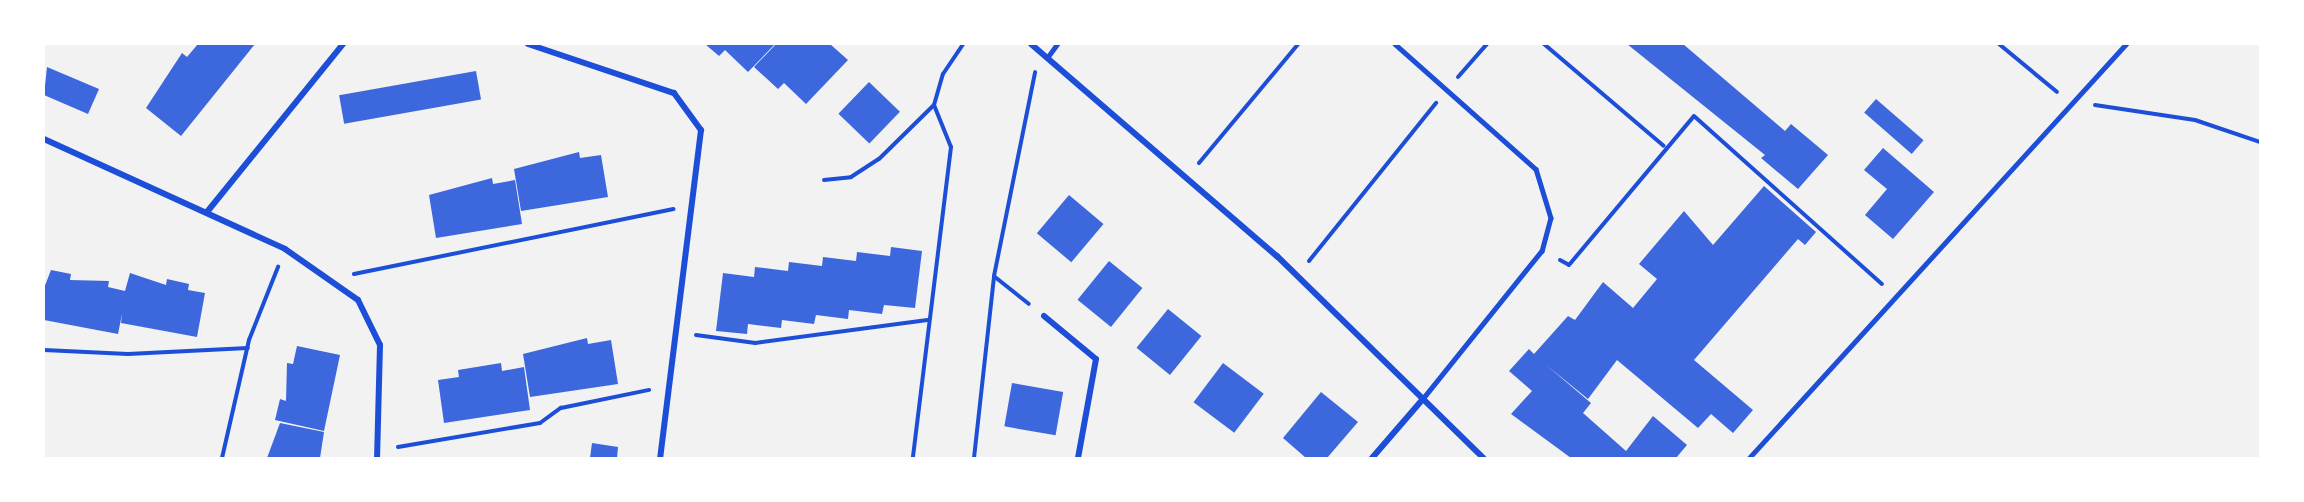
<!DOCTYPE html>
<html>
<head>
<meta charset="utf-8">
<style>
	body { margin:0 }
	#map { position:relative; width:2304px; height:502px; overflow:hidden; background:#f2f2f2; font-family:Manrope,sans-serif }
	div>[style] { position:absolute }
	.building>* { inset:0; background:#3d67dc; transform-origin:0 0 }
	.path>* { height:4px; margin:-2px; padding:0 2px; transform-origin:2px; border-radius:2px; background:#1d4ed8 }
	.service>* { height:4.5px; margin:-2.25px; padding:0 2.25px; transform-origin:2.25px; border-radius:2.25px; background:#1d4ed8 }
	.minor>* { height:6px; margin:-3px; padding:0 3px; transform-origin:3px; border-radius:3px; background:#1d4ed8 }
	span { translate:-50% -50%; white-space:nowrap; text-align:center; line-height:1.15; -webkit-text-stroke:4.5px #fff; paint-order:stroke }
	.frame { position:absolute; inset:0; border:45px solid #fff; pointer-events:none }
</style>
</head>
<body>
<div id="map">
	<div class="building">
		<i style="clip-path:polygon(198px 44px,255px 44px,181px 136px,146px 108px,182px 53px,187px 57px)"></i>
		<i style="clip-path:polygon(705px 44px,775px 44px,748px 72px,725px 50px,719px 56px)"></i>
		<i style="clip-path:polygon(776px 44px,830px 44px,848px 60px,806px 104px,784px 83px,778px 89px,754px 67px)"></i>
		<i style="clip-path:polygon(1627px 44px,1683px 44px,1785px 131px,1791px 124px,1828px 155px,1798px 189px,1761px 158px,1765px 155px)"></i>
		<i style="clip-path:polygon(47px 67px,99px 89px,88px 114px,44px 95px)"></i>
		<i style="left:476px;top:71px;width:29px;height:139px;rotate:80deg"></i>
		<i style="left:869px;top:82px;width:43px;height:44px;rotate:44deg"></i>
		<i style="left:1876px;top:99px;width:63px;height:18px;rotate:41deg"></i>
		<i style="clip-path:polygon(1883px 148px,1934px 192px,1893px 239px,1865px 215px,1887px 189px,1864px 170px)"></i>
		<i style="clip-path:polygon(579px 152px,580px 158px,601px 155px,608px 197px,521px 211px,514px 169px)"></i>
		<i style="clip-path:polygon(492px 178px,493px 184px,515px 180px,522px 224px,436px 238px,429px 195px)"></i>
		<i style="clip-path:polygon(1764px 186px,1816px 232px,1805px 245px,1798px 239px,1694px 360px,1753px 410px,1733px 433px,1711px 414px,1698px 428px,1617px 360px,1588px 399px,1545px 364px,1591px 403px,1583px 413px,1626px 451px,1653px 416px,1687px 445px,1676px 458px,1571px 458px,1511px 414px,1532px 391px,1509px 371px,1529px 349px,1534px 354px,1568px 316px,1575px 320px,1603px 282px,1633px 308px,1657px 279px,1639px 264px,1684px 211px,1713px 245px)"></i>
		<i style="left:1069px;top:195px;width:45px;height:50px;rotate:40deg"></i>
		<i style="clip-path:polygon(891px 247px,922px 251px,915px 308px,884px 305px,882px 314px,849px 310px,848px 319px,816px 315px,814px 324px,782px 320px,781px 328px,748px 324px,747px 334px,716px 331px,723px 273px,754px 277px,755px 267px,788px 271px,789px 262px,822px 266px,823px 257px,856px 261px,857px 252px,890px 256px)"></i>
		<i style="left:1109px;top:261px;width:43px;height:50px;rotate:39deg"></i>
		<i style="clip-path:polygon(51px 270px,71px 274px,70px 280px,109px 281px,108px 287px,125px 291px,130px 273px,166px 285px,167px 279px,189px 284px,188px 290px,205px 293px,197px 337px,121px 323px,122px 314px,118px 334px,44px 320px,44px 288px)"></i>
		<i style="left:1168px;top:309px;width:43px;height:50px;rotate:39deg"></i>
		<i style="clip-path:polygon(587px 338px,588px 344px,611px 340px,618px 384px,530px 397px,523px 354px)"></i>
		<i style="clip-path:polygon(297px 346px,340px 355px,324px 431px,275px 420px,280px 399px,286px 401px,287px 363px,293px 364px)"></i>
		<i style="clip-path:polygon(501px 363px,502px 371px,524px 367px,530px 410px,444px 423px,438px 380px,459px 377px,458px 370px)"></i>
		<i style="left:1223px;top:363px;width:51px;height:49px;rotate:37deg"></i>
		<i style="left:1012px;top:383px;width:52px;height:44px;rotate:10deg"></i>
		<i style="clip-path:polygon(1321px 392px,1358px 422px,1327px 458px,1306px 458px,1283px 438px)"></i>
		<i style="clip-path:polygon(280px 423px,324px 432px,320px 458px,267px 458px)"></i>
		<i style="clip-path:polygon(592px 443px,618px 447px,617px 458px,590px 458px)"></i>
	</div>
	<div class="path">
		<i style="left:1544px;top:44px;width:157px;rotate:40.4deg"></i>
		<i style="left:1999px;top:44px;width:75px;rotate:39.6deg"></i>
		<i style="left:1458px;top:77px;width:44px;rotate:-48.7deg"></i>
		<i style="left:934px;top:105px;width:32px;rotate:-74deg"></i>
		<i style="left:943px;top:74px;width:36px;rotate:-56deg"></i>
		<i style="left:2095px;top:105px;width:101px;rotate:8.5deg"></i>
		<i style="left:2195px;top:120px;width:69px;rotate:18.7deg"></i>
		<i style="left:1199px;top:163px;width:155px;rotate:-50.2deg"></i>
		<i style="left:824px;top:180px;width:27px;rotate:-6deg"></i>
		<i style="left:851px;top:177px;width:33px;rotate:-33deg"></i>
		<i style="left:879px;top:159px;width:77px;rotate:-44.5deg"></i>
		<i style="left:934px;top:105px;width:45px;rotate:68deg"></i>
		<i style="left:951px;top:147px;width:313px;rotate:97deg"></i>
		<i style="left:1560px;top:260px;width:10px;rotate:29deg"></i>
		<i style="left:1569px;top:265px;width:194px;rotate:-50deg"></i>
		<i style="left:1694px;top:116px;width:252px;rotate:41.8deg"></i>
		<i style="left:1309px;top:261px;width:203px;rotate:-51.2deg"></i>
		<i style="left:354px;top:274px;width:326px;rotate:-11.5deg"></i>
		<i style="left:995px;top:277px;width:43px;rotate:38.5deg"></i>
		<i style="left:696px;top:335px;width:60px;rotate:7.7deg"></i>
		<i style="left:755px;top:343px;width:174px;rotate:-7.6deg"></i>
		<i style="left:44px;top:350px;width:84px;rotate:2.7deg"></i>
		<i style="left:128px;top:354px;width:120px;rotate:-2.9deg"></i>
		<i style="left:398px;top:447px;width:144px;rotate:-9.6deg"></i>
		<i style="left:540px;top:423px;width:26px;rotate:-36deg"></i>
		<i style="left:561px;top:408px;width:90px;rotate:-11.6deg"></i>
		<i style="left:222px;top:458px;width:121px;rotate:-77.1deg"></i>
		<i style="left:249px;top:340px;width:79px;rotate:-68.3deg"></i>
		<i style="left:974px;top:458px;width:183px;rotate:-83.7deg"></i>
		<i style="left:994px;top:276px;width:208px;rotate:-78.6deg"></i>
	</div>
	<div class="service">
		<i style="left:1395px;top:44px;width:188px;rotate:41.6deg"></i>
		<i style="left:1536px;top:169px;width:51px;rotate:73deg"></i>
		<i style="left:1551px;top:218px;width:34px;rotate:105deg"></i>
		<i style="left:1542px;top:251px;width:191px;rotate:128.8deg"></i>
		<i style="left:1047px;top:58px;width:17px;rotate:-54deg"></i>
		<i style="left:1749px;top:458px;width:560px;rotate:-47.68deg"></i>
	</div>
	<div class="minor">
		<i style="left:528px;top:44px;width:154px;rotate:18.6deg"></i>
		<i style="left:674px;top:93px;width:46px;rotate:53.9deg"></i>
		<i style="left:701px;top:130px;width:331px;rotate:97.1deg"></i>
		<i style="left:1031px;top:44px;width:325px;rotate:40.8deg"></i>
		<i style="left:1277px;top:256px;width:289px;rotate:44.4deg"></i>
		<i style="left:44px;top:139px;width:265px;rotate:24.5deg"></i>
		<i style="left:285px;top:249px;width:89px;rotate:34.9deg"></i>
		<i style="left:358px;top:300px;width:50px;rotate:63.9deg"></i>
		<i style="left:380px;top:345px;width:113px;rotate:91.5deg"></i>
		<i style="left:207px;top:212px;width:216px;rotate:-51deg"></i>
		<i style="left:1044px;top:316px;width:67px;rotate:39.6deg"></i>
		<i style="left:1096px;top:359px;width:101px;rotate:100.3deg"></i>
		<i style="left:1372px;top:458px;width:77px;rotate:-49.2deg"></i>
	</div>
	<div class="frame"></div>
</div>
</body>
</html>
